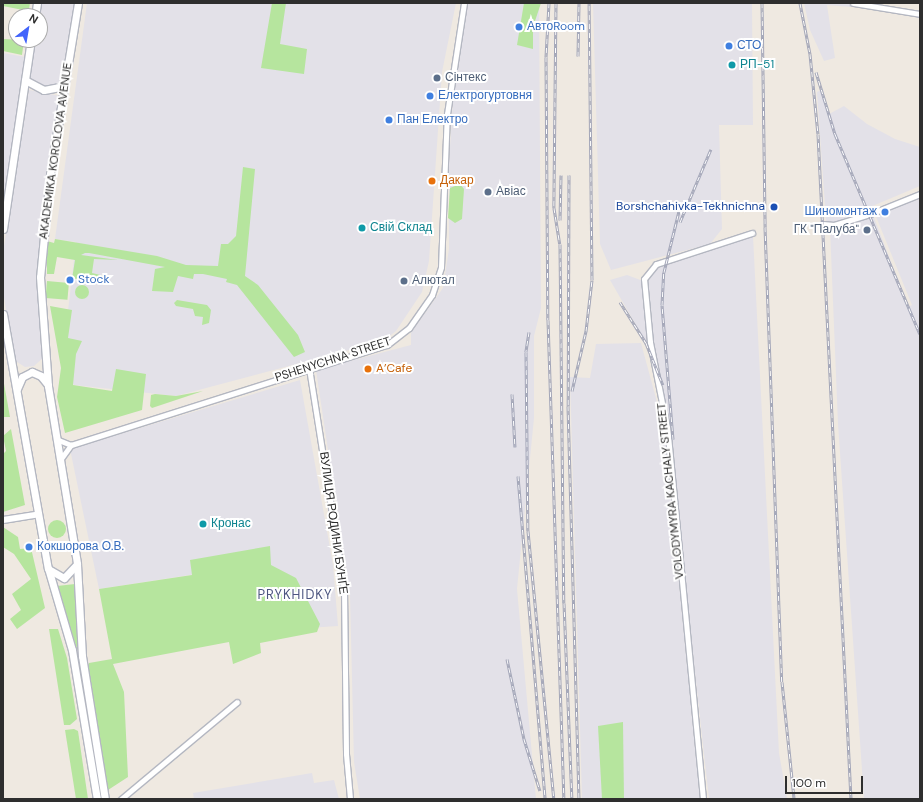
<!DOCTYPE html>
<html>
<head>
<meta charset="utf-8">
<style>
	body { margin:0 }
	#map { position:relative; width:923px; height:802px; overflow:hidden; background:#efe9e1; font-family:"DM Sans",sans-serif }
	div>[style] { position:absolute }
	.industrial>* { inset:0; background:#e3e1e8 }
	.green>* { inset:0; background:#b6e59e; transform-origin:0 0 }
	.round { border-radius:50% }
	.roads { filter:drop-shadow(1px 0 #b4b7c1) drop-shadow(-1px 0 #b4b7c1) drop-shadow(0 1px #b4b7c1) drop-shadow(0 -1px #b4b7c1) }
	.minor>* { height:5px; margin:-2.5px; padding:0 2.5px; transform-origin:2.5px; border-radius:2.5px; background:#fff }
	.tertiary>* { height:6px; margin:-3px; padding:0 3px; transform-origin:3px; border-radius:3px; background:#fff }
	.secondary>* { height:7px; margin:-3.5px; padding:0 3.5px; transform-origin:3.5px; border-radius:3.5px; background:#fff }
	.rail>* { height:3px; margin-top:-1.5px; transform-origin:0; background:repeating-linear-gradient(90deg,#fff 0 4.5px,#a3a6b8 0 9px); box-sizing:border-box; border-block:1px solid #a3a6b8 }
	.dots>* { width:11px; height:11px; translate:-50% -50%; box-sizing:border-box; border:2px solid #fff; border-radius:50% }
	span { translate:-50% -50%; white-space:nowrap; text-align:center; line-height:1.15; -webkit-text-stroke:4px #fff; paint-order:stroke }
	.shop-label { font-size:12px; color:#366cbe }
	.left { translate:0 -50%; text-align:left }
	.right { translate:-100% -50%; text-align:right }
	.culture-label { font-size:12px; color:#0d838f }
	.service-label { font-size:12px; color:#4e5e75 }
	.street-label { font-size:12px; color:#2e2e2e }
	.food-label { font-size:12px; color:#c56008 }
	.transit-label { font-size:12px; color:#164399 }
	.neighbourhood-label { font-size:13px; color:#4d5680; letter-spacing:1px }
	.frame { position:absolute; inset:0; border:4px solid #2e2e2e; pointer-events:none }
	.north { position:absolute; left:8px; top:8px; width:40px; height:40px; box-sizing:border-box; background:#fff; border:1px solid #ababab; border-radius:50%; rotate:31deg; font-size:11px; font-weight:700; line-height:16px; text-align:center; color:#2e2e2e }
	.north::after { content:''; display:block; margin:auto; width:14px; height:18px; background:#4264fb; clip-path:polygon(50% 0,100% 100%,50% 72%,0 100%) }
	.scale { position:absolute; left:785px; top:776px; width:78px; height:18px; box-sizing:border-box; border:2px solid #2e2e2e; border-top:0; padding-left:5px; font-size:12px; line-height:14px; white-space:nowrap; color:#2e2e2e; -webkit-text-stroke:3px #fff; paint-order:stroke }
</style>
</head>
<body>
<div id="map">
	<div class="industrial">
		<i style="clip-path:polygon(41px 3px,76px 3px,62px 84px,55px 88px,36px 86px,30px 79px,35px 40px,40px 40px)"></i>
		<i style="clip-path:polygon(87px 3px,456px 3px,442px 72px,429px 261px,422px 292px,396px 331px,383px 341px,176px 396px,74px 385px,61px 371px,76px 242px,55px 239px)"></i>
		<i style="clip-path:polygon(468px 3px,539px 3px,541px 308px,534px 336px,534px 418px,517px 589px,536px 799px,360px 799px,354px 762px,350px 596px,316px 370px,411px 345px,411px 333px,443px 288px,449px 249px,449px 162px,455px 69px)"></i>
		<i style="clip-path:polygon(593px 3px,752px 3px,753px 125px,719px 125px,722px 229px,710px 244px,611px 270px,600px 244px)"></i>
		<i style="clip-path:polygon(804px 3px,851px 3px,851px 7px,827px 5px,835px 58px,824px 61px,810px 30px)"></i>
		<i style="clip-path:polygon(3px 53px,25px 57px,3px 205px)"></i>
		<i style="clip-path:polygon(29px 90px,60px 96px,40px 238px,43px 358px,34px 366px,25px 367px,14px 360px,3px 291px,3px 252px)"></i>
		<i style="clip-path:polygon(821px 90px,829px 114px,844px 106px,867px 124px,895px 139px,920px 147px,920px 186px,870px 207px,908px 307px,912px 305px,875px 214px,920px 199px,920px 799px,864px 799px,838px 424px,830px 228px,826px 220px,817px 92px)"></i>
		<i style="clip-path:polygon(753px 236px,779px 753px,787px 799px,709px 799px,668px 428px,658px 363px,610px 280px,627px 275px,643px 281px,656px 267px)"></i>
		<i style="clip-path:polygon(641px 343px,664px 428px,700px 799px,582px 799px,570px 377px,590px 378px,596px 344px)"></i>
		<i style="clip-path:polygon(300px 380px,333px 565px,338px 626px,276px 630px,268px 563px,99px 589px,70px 449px)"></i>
		<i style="clip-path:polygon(312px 773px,314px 783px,334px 780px,339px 799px,194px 799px,193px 793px)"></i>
	</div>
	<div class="green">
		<i style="clip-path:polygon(3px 3px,30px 3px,28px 16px,22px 16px,23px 10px,3px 6px)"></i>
		<i style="clip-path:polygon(272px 3px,286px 3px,280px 44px,307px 49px,304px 74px,261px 68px)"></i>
		<i style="clip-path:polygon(524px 3px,541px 3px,533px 27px,533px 49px,517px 45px)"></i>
		<i style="clip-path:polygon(3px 39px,24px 40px,22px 55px,3px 51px)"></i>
		<i style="clip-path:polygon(243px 167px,255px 169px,245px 276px,258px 285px,298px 335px,305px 352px,294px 357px,237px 285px,226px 282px,227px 279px,203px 274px,194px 274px,193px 279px,178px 276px,173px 292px,152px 291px,155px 269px,165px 267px,89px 253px,85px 253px,81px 255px,118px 260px,94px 259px,92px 273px,109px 277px,106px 283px,81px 281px,82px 276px,78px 275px,77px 279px,72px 279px,75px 260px,57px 257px,54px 274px,47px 274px,47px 241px,54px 243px,55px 239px,157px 256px,186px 265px,218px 266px,221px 244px,228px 244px,236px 236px)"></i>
		<i style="clip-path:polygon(460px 184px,464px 189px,462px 219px,455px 223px,448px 218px,450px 188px)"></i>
		<i style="left:47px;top:281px;width:22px;height:17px;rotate:5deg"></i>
		<i class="round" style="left:75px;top:285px;width:14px;height:14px"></i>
		<i style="clip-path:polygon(177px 300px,207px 305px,211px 310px,209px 323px,202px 325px,203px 317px,195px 316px,193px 309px,176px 306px,174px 303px)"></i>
		<i style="clip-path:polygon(50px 306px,72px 310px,68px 338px,82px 341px,76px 354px,73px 385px,112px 391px,116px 369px,146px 374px,142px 410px,65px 433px,57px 397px,61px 368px)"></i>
		<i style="clip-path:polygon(3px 378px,10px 417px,3px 417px)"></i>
		<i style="clip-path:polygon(203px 391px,152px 408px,150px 406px,151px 395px,155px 394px,176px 396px)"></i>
		<i style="clip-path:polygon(11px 429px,25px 505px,3px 512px,3px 454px,6px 451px,3px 436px)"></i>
		<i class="round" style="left:48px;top:520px;width:18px;height:18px"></i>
		<i style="clip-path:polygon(3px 527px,18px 537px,20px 549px,31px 548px,45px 608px,17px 629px,10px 619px,21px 610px,12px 594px,31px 579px,14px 554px,3px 547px)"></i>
		<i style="clip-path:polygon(270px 546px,271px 565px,296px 578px,320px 624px,317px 632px,260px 643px,261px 653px,233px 664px,229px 642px,113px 664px,124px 692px,128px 777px,108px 790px,88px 667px,89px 663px,112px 659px,99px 589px,192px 575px,190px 560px)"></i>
		<i style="clip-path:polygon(75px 584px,78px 648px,77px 649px,57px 586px)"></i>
		<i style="clip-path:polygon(49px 629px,58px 629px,67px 658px,77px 719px,70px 725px,64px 725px)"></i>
		<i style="clip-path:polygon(623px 722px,624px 799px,602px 799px,598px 726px)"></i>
		<i style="clip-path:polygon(74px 729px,78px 731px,88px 799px,76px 799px,65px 730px)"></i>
	</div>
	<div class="roads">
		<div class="minor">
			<i style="left:853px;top:3px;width:68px;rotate:9.3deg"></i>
			<i style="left:823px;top:224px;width:11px;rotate:5deg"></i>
			<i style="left:834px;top:225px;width:38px;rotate:-17deg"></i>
			<i style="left:870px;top:214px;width:54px;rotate:-21.8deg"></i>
			<i style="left:309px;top:368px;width:224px;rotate:81deg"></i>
			<i style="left:344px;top:589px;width:165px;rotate:89.3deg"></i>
			<i style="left:346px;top:754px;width:45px;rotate:84.9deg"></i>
			<i style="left:56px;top:439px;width:16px;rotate:22deg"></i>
			<i style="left:71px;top:445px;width:331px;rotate:-17.6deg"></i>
			<i style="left:387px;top:345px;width:28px;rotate:-38deg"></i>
			<i style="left:409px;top:328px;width:40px;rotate:-55.1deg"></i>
			<i style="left:432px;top:295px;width:29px;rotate:-72deg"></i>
			<i style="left:441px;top:267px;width:153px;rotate:-87.8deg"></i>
			<i style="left:447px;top:114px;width:112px;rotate:-81.3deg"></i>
			<i style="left:60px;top:460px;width:19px;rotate:-54deg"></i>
			<i style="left:121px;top:799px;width:151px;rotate:-39.9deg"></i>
			<i style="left:703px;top:799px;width:373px;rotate:-95.5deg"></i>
			<i style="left:667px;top:428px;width:88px;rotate:-101.2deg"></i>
			<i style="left:650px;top:342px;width:63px;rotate:-95.4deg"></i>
			<i style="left:644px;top:279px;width:19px;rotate:-51deg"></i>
			<i style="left:656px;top:264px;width:101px;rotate:-17.9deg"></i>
		</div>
		<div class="tertiary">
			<i style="left:3px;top:520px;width:36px;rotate:-9deg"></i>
		</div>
		<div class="secondary">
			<i style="left:78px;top:3px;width:173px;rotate:99.3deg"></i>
			<i style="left:50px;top:174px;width:103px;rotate:95.5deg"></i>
			<i style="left:40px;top:277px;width:109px;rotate:85.8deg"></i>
			<i style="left:48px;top:386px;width:180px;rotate:80.7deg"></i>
			<i style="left:77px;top:564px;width:92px;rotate:86.9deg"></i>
			<i style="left:82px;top:656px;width:145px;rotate:80.9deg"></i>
			<i style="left:35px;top:16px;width:13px;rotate:-81deg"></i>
			<i style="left:25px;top:80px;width:21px;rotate:28deg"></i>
			<i style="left:44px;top:90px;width:21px;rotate:-11deg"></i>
			<i style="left:3px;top:229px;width:191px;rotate:-81.6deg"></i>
			<i style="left:3px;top:314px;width:258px;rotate:80deg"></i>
			<i style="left:48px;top:568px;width:85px;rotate:73.7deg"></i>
			<i style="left:72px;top:650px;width:151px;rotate:80.5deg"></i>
			<i style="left:17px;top:389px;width:13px;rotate:-67deg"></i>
			<i style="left:22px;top:377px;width:11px;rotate:-27deg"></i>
			<i style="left:32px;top:372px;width:10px;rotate:24deg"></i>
			<i style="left:41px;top:376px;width:11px;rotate:52deg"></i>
			<i style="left:50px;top:570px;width:16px;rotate:30deg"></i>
			<i style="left:64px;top:578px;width:18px;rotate:-47deg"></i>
		</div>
	</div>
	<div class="rail">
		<i style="left:549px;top:3px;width:54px;rotate:93.2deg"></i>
		<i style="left:546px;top:57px;width:263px;rotate:89.6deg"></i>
		<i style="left:548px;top:320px;width:479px;rotate:88.1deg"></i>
		<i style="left:556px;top:3px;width:205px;rotate:90.6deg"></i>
		<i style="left:554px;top:208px;width:36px;rotate:81deg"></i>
		<i style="left:560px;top:244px;width:359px;rotate:89.4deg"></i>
		<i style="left:564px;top:603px;width:196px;rotate:87.7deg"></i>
		<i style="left:762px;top:3px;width:224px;rotate:89.2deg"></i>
		<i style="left:765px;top:227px;width:455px;rotate:87.9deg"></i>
		<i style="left:782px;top:682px;width:118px;rotate:84.1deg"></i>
		<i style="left:800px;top:3px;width:52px;rotate:78.9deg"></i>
		<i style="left:810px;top:54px;width:80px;rotate:84.3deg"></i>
		<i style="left:818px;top:134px;width:666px;rotate:87.16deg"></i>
		<i style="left:578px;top:56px;width:53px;rotate:-88.9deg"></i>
		<i style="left:816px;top:72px;width:65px;rotate:73deg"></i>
		<i style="left:835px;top:134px;width:217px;rotate:67deg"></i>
		<i style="left:569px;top:175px;width:231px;rotate:90.2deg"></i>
		<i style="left:568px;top:406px;width:393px;rotate:88.4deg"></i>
		<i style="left:560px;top:220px;width:45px;rotate:-88.7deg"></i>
		<i style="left:680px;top:222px;width:79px;rotate:-67deg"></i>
		<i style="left:620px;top:302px;width:49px;rotate:57.6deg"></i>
		<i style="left:646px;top:343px;width:45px;rotate:68deg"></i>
		<i style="left:529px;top:332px;width:20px;rotate:99deg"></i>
		<i style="left:526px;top:352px;width:179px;rotate:89.4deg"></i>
		<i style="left:528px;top:531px;width:269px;rotate:84.5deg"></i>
		<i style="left:572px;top:391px;width:62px;rotate:-76.9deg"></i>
		<i style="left:586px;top:331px;width:51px;rotate:-83.3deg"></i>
		<i style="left:592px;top:280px;width:277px;rotate:-90.6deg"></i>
		<i style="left:512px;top:394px;width:53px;rotate:86.8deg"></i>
		<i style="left:673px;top:439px;width:134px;rotate:-94.7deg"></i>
		<i style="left:662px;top:305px;width:33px;rotate:-87deg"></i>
		<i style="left:664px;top:272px;width:63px;rotate:-76.2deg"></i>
		<i style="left:518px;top:476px;width:324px;rotate:85.2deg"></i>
		<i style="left:507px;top:659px;width:82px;rotate:78deg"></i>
		<i style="left:524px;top:739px;width:54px;rotate:72.9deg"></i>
	</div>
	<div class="dots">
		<i style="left:519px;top:27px;background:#3f7fe0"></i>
		<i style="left:729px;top:46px;background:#3f7fe0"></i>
		<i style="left:732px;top:65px;background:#0f9aa8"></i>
		<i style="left:437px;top:78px;background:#5c6f8a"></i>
		<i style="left:430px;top:96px;background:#3f7fe0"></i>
		<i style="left:389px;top:120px;background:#3f7fe0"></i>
		<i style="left:432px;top:181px;background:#e8710a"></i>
		<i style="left:488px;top:192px;background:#5c6f8a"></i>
		<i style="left:774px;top:207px;background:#1a4fb4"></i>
		<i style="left:885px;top:212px;background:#3f7fe0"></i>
		<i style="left:362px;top:228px;background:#0f9aa8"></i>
		<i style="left:867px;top:230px;background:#5c6f8a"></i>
		<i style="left:70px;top:280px;background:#3f7fe0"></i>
		<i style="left:404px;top:281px;background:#5c6f8a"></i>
		<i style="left:368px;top:369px;background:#e8710a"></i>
		<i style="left:203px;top:524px;background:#0f9aa8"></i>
		<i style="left:29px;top:547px;background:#3f7fe0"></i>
	</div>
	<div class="shop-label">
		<span class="left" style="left:527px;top:27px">АвтоRoom</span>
		<span class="left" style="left:737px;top:46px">СТО</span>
		<span class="left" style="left:438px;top:96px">Електрогуртовня</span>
		<span class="left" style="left:397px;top:120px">Пан Електро</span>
		<span class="right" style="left:877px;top:212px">Шиномонтаж</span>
		<span class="left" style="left:78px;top:280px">Stock</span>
		<span class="left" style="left:37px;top:547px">Кокшорова О.В.</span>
	</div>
	<div class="culture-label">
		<span class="left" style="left:740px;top:65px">РП-51</span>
		<span class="left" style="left:370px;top:228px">Свій Склад</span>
		<span class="left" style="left:211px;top:524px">Кронас</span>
	</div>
	<div class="service-label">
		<span class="left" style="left:445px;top:78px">Сінтекс</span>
		<span class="left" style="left:496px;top:192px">Авіас</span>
		<span class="right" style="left:859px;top:230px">ГК "Палуба"</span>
		<span class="left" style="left:412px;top:281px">Алютал</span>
	</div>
	<div class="street-label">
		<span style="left:56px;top:151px;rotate:-82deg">AKADEMIKA KOROLOVA AVENUE</span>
		<span style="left:333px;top:360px;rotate:-18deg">PSHENYCHNA STREET</span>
		<span style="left:671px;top:491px;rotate:-96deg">VOLODYMYRA KACHALY STREET</span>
		<span style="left:333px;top:523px;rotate:82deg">ВУЛИЦЯ РОДИНИ БУНҐЕ</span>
	</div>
	<div class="food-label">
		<span class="left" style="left:440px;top:181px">Дакар</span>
		<span class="left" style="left:376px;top:369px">A’Cafe</span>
	</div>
	<div class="transit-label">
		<span class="right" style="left:765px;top:207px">Borshchahivka-Tekhnichna</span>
	</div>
	<div class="neighbourhood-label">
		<span style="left:295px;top:595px">PRYKHIDKY</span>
	</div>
	<div class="frame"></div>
	<div class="north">N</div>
	<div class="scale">100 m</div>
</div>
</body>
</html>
